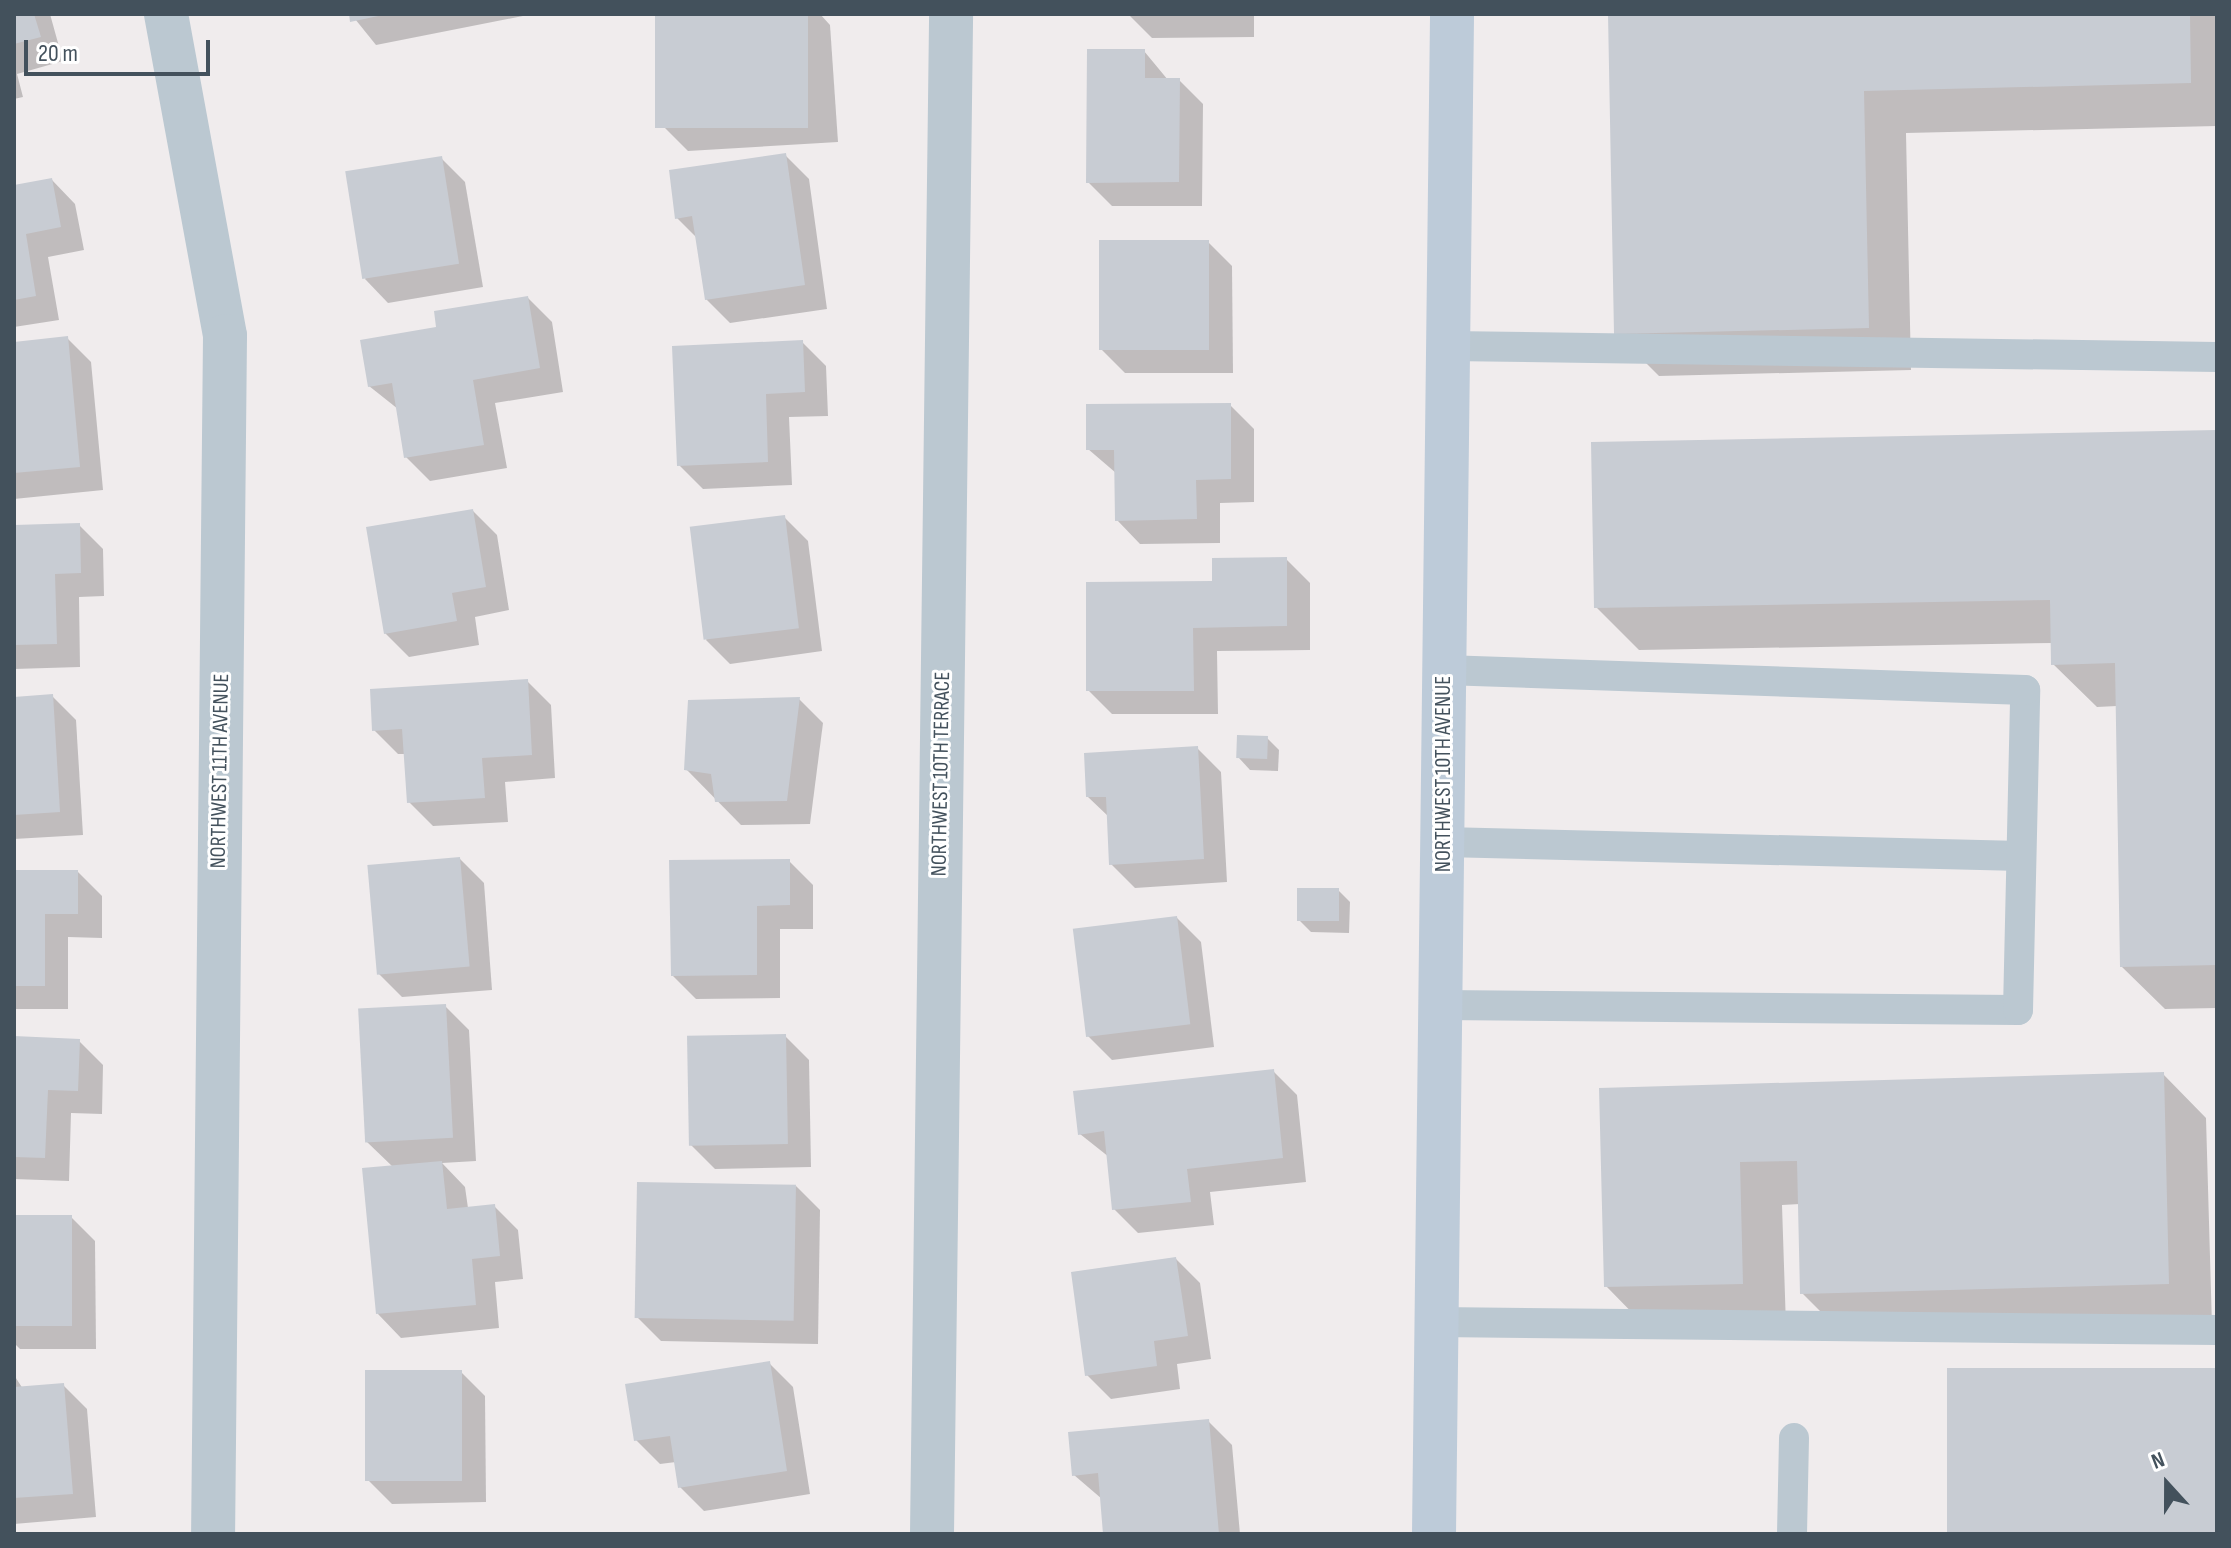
<!DOCTYPE html>
<html>
<head>
<meta charset="utf-8">
<style>
	body { margin:0 }
	#map { position:relative; width:2231px; height:1548px; overflow:hidden; background:#f0eced; font-family:"Sofia Sans Condensed",sans-serif }
	div>[style] { position:absolute }
	.shadow>* { inset:0; background:#0003 }
	.building>* { inset:0; background:#c8ccd3; transform-origin:0 0 }
	.lane>* { height:30px; margin:-15px; padding:0 15px; transform-origin:15px; border-radius:15px; background:#bbc8d1 }
	.street>* { height:44px; margin:-22px; padding:0 22px; transform-origin:22px; border-radius:22px; background:#bbc8d1 }
	.secondary>* { height:44px; margin:-22px; padding:0 22px; transform-origin:22px; border-radius:22px; background:#bdcbd9 }
	span { translate:-50% -50%; white-space:nowrap; text-align:center; line-height:1.15; -webkit-text-stroke:6px #fff; paint-order:stroke }
	.street-label { font-size:22px; color:#43515c }
	.frame { position:absolute; inset:0; border:16px solid #43515c; pointer-events:none }
	.north { position:absolute; left:2127px; top:1444px; width:80px; height:80px; -webkit-text-stroke:6px #fff; paint-order:stroke; rotate:339deg; font-size:22px; font-weight:700; line-height:32px; text-align:center; color:#43515c }
	.north::after { content:''; display:block; margin:auto; width:28px; height:36px; background:#43515c; clip-path:polygon(50% 0,100% 100%,50% 72%,0 100%) }
	.scale { position:absolute; left:24px; top:40px; width:186px; height:36px; box-sizing:border-box; border:4px solid #43515c; border-top:0; padding-left:10px; font-size:24px; line-height:28px; white-space:nowrap; color:#43515c; -webkit-text-stroke:6px #fff; paint-order:stroke }
</style>
</head>
<body>
<div id="map">
	<div class="shadow">
		<i style="clip-path:polygon(14px 14px,50px 14px,63px 61px,17px 74px,23px 97px,14px 99px)"></i>
		<i style="clip-path:polygon(351px 14px,533px 14px,376px 45px)"></i>
		<i style="clip-path:polygon(657px 14px,820px 14px,830px 25px,838px 142px,688px 151px,664px 127px)"></i>
		<i style="clip-path:polygon(1128px 14px,1254px 14px,1254px 37px,1152px 38px)"></i>
		<i style="clip-path:polygon(1610px 14px,2217px 14px,2217px 126px,1906px 133px,1911px 370px,1659px 376px,1616px 333px)"></i>
		<i style="clip-path:polygon(1144px 51px,1168px 80px,1179px 80px,1203px 104px,1202px 206px,1112px 206px,1088px 182px)"></i>
		<i style="clip-path:polygon(785px 155px,809px 179px,827px 309px,730px 323px,706px 299px,697px 238px,677px 218px)"></i>
		<i style="clip-path:polygon(441px 158px,465px 182px,483px 287px,388px 303px,365px 279px)"></i>
		<i style="clip-path:polygon(52px 180px,75px 204px,84px 250px,48px 257px,59px 320px,14px 327px,14px 187px)"></i>
		<i style="clip-path:polygon(1208px 242px,1232px 266px,1233px 373px,1125px 373px,1101px 349px)"></i>
		<i style="clip-path:polygon(528px 298px,552px 322px,563px 392px,495px 403px,507px 468px,430px 481px,406px 457px,398px 409px,369px 386px,439px 329px)"></i>
		<i style="clip-path:polygon(67px 338px,91px 362px,103px 490px,14px 499px,14px 344px)"></i>
		<i style="clip-path:polygon(802px 342px,826px 366px,828px 416px,789px 417px,792px 485px,703px 489px,679px 465px)"></i>
		<i style="clip-path:polygon(1230px 405px,1254px 429px,1254px 502px,1220px 503px,1220px 543px,1140px 544px,1117px 520px,1116px 473px,1088px 449px)"></i>
		<i style="clip-path:polygon(2217px 432px,2217px 1008px,2165px 1009px,2121px 966px,2117px 706px,2097px 707px,2053px 664px,2053px 643px,1639px 650px,1596px 607px)"></i>
		<i style="clip-path:polygon(473px 511px,497px 535px,509px 610px,475px 617px,479px 645px,409px 657px,385px 633px)"></i>
		<i style="clip-path:polygon(784px 517px,808px 541px,822px 651px,730px 664px,706px 640px)"></i>
		<i style="clip-path:polygon(79px 525px,103px 549px,104px 596px,79px 597px,80px 667px,14px 669px,14px 527px)"></i>
		<i style="clip-path:polygon(1286px 559px,1310px 583px,1310px 650px,1217px 651px,1218px 714px,1112px 714px,1088px 690px,1214px 583px)"></i>
		<i style="clip-path:polygon(527px 681px,551px 705px,555px 778px,505px 782px,508px 822px,433px 826px,409px 802px,406px 754px,398px 754px,374px 730px)"></i>
		<i style="clip-path:polygon(52px 696px,76px 720px,83px 835px,14px 839px,14px 699px)"></i>
		<i style="clip-path:polygon(799px 699px,823px 723px,810px 824px,741px 825px,686px 769px)"></i>
		<i style="clip-path:polygon(1267px 738px,1279px 750px,1278px 771px,1250px 770px,1239px 758px)"></i>
		<i style="clip-path:polygon(1197px 748px,1221px 772px,1227px 882px,1135px 888px,1111px 864px,1109px 817px,1088px 797px)"></i>
		<i style="clip-path:polygon(460px 859px,484px 883px,492px 990px,402px 997px,378px 973px)"></i>
		<i style="clip-path:polygon(789px 861px,813px 885px,813px 929px,780px 929px,780px 998px,696px 999px,672px 975px)"></i>
		<i style="clip-path:polygon(14px 872px,78px 872px,102px 896px,102px 938px,68px 937px,68px 1009px,14px 1009px)"></i>
		<i style="clip-path:polygon(1338px 890px,1350px 902px,1349px 933px,1311px 932px,1299px 920px)"></i>
		<i style="clip-path:polygon(1177px 918px,1201px 942px,1214px 1047px,1112px 1060px,1088px 1036px)"></i>
		<i style="clip-path:polygon(445px 1006px,469px 1030px,476px 1161px,442px 1163px,465px 1187px,468px 1208px,494px 1206px,518px 1230px,523px 1279px,495px 1282px,499px 1328px,401px 1338px,378px 1314px,393px 1167px,367px 1142px)"></i>
		<i style="clip-path:polygon(785px 1036px,809px 1060px,811px 1167px,715px 1169px,691px 1145px)"></i>
		<i style="clip-path:polygon(14px 1038px,79px 1041px,103px 1065px,102px 1114px,71px 1113px,69px 1181px,14px 1179px)"></i>
		<i style="clip-path:polygon(1273px 1071px,1297px 1095px,1306px 1182px,1210px 1192px,1214px 1225px,1138px 1233px,1114px 1209px,1109px 1157px,1080px 1134px)"></i>
		<i style="clip-path:polygon(2163px 1074px,2206px 1118px,2212px 1326px,1845px 1336px,1802px 1293px,1800px 1204px,1782px 1205px,1786px 1326px,1649px 1330px,1606px 1286px,1601px 1090px)"></i>
		<i style="clip-path:polygon(796px 1186px,820px 1210px,818px 1344px,661px 1341px,637px 1317px)"></i>
		<i style="clip-path:polygon(14px 1217px,71px 1217px,95px 1241px,96px 1349px,20px 1349px,14px 1343px)"></i>
		<i style="clip-path:polygon(1176px 1259px,1200px 1283px,1211px 1359px,1177px 1364px,1180px 1389px,1111px 1399px,1087px 1375px)"></i>
		<i style="clip-path:polygon(769px 1363px,793px 1387px,810px 1494px,704px 1511px,680px 1487px,676px 1462px,660px 1464px,636px 1440px)"></i>
		<i style="clip-path:polygon(461px 1372px,485px 1396px,486px 1502px,392px 1504px,368px 1480px)"></i>
		<i style="clip-path:polygon(14px 1375px,23px 1389px,63px 1385px,87px 1409px,96px 1517px,14px 1524px)"></i>
		<i style="clip-path:polygon(1208px 1421px,1232px 1445px,1240px 1534px,1105px 1534px,1102px 1499px,1074px 1475px)"></i>
	</div>
	<div class="building">
		<i style="clip-path:polygon(14px 14px,34px 14px,41px 37px,14px 44px)"></i>
		<i style="clip-path:polygon(349px 14px,383px 14px,383px 15px,350px 22px)"></i>
		<i style="left:655px;top:14px;width:153px;height:114px"></i>
		<i style="clip-path:polygon(1608px 14px,2190px 14px,2191px 83px,1864px 91px,1869px 328px,1614px 334px)"></i>
		<i style="clip-path:polygon(1087px 49px,1145px 49px,1145px 78px,1180px 78px,1179px 182px,1086px 183px)"></i>
		<i style="clip-path:polygon(786px 153px,805px 285px,705px 300px,692px 216px,675px 219px,669px 170px)"></i>
		<i style="left:442px;top:156px;width:109px;height:98px;rotate:81deg"></i>
		<i style="clip-path:polygon(52px 178px,61px 227px,26px 234px,36px 296px,14px 300px,14px 185px)"></i>
		<i style="left:1209px;top:240px;width:110px;height:110px;rotate:90deg"></i>
		<i style="clip-path:polygon(528px 296px,540px 368px,473px 380px,484px 445px,404px 458px,392px 383px,368px 387px,360px 340px,436px 327px,434px 311px)"></i>
		<i style="clip-path:polygon(68px 336px,80px 467px,14px 473px,14px 342px)"></i>
		<i style="clip-path:polygon(803px 340px,805px 392px,766px 394px,768px 462px,677px 466px,672px 346px)"></i>
		<i style="clip-path:polygon(1231px 403px,1231px 479px,1196px 480px,1197px 519px,1115px 521px,1114px 450px,1086px 450px,1086px 404px)"></i>
		<i style="clip-path:polygon(2217px 430px,2217px 965px,2120px 967px,2115px 663px,2051px 665px,2050px 600px,1594px 608px,1591px 442px)"></i>
		<i style="clip-path:polygon(473px 509px,486px 587px,452px 593px,457px 621px,384px 634px,366px 527px)"></i>
		<i style="left:785px;top:515px;width:114px;height:96px;rotate:83deg"></i>
		<i style="clip-path:polygon(80px 523px,81px 573px,55px 574px,57px 644px,14px 645px,14px 525px)"></i>
		<i style="clip-path:polygon(1287px 557px,1287px 626px,1193px 628px,1194px 691px,1086px 691px,1086px 582px,1212px 581px,1212px 558px)"></i>
		<i style="clip-path:polygon(528px 679px,532px 755px,482px 758px,485px 798px,407px 803px,402px 729px,372px 731px,370px 689px)"></i>
		<i style="clip-path:polygon(53px 694px,60px 812px,14px 815px,14px 697px)"></i>
		<i style="clip-path:polygon(800px 697px,787px 801px,715px 802px,711px 774px,684px 770px,688px 700px)"></i>
		<i style="left:1237px;top:735px;width:31px;height:23px;rotate:2deg"></i>
		<i style="clip-path:polygon(1198px 746px,1204px 859px,1109px 865px,1106px 797px,1086px 797px,1084px 753px)"></i>
		<i style="left:460px;top:857px;width:110px;height:93px;rotate:85deg"></i>
		<i style="clip-path:polygon(790px 859px,790px 905px,757px 906px,757px 975px,671px 976px,669px 860px)"></i>
		<i style="clip-path:polygon(14px 870px,78px 870px,78px 914px,45px 914px,45px 986px,14px 986px)"></i>
		<i style="left:1297px;top:888px;width:42px;height:33px"></i>
		<i style="left:1177px;top:916px;width:109px;height:105px;rotate:83deg"></i>
		<i style="left:446px;top:1004px;width:134px;height:88px;rotate:87deg"></i>
		<i style="left:786px;top:1034px;width:110px;height:99px;rotate:89deg"></i>
		<i style="clip-path:polygon(14px 1036px,80px 1039px,78px 1091px,48px 1090px,45px 1158px,14px 1157px)"></i>
		<i style="clip-path:polygon(1274px 1069px,1283px 1158px,1187px 1169px,1191px 1202px,1112px 1210px,1104px 1131px,1078px 1135px,1073px 1091px)"></i>
		<i style="clip-path:polygon(2164px 1072px,2169px 1284px,1800px 1294px,1797px 1161px,1740px 1162px,1743px 1284px,1604px 1287px,1599px 1088px)"></i>
		<i style="clip-path:polygon(442px 1161px,447px 1209px,495px 1204px,500px 1256px,472px 1259px,476px 1305px,376px 1314px,362px 1168px)"></i>
		<i style="left:637px;top:1182px;width:159px;height:136px;rotate:1deg"></i>
		<i style="left:14px;top:1215px;width:58px;height:111px"></i>
		<i style="clip-path:polygon(1176px 1257px,1188px 1336px,1154px 1341px,1157px 1366px,1085px 1376px,1071px 1272px)"></i>
		<i style="clip-path:polygon(770px 1361px,787px 1471px,678px 1488px,670px 1436px,634px 1441px,625px 1384px)"></i>
		<i style="left:2217px;top:1368px;width:166px;height:270px;rotate:90deg"></i>
		<i style="left:365px;top:1370px;width:97px;height:111px"></i>
		<i style="clip-path:polygon(64px 1383px,73px 1494px,14px 1498px,14px 1387px)"></i>
		<i style="clip-path:polygon(1209px 1419px,1219px 1534px,1103px 1534px,1098px 1473px,1072px 1476px,1068px 1432px)"></i>
	</div>
	<div class="lane">
		<i style="left:1448px;top:346px;width:769px;rotate:0.82deg"></i>
		<i style="left:1444px;top:842px;width:577px;rotate:1.39deg"></i>
		<i style="left:1440px;top:1005px;width:578px;rotate:0.5deg"></i>
		<i style="left:2018px;top:1010px;width:320px;rotate:-88.7deg"></i>
		<i style="left:2025px;top:690px;width:581px;rotate:-178.03deg"></i>
		<i style="left:1437px;top:1322px;width:780px;rotate:0.59deg"></i>
		<i style="left:1792px;top:1534px;width:96px;rotate:-88.8deg"></i>
	</div>
	<div class="street">
		<i style="left:166px;top:14px;width:327px;rotate:79.6deg"></i>
		<i style="left:225px;top:336px;width:1198px;rotate:90.57deg"></i>
		<i style="left:932px;top:1534px;width:1520px;rotate:-89.28deg"></i>
	</div>
	<div class="secondary">
		<i style="left:1434px;top:1534px;width:1520px;rotate:-89.32deg"></i>
	</div>
	<div class="street-label">
		<span style="left:220px;top:771px;rotate:-89deg">NORTHWEST 11TH AVENUE</span>
		<span style="left:941px;top:774px;rotate:-89deg">NORTHWEST 10TH TERRACE</span>
		<span style="left:1444px;top:774px;rotate:-90deg">NORTHWEST 10TH AVENUE</span>
	</div>
	<div class="frame"></div>
	<div class="north">N</div>
	<div class="scale">20 m</div>
</div>
</body>
</html>
